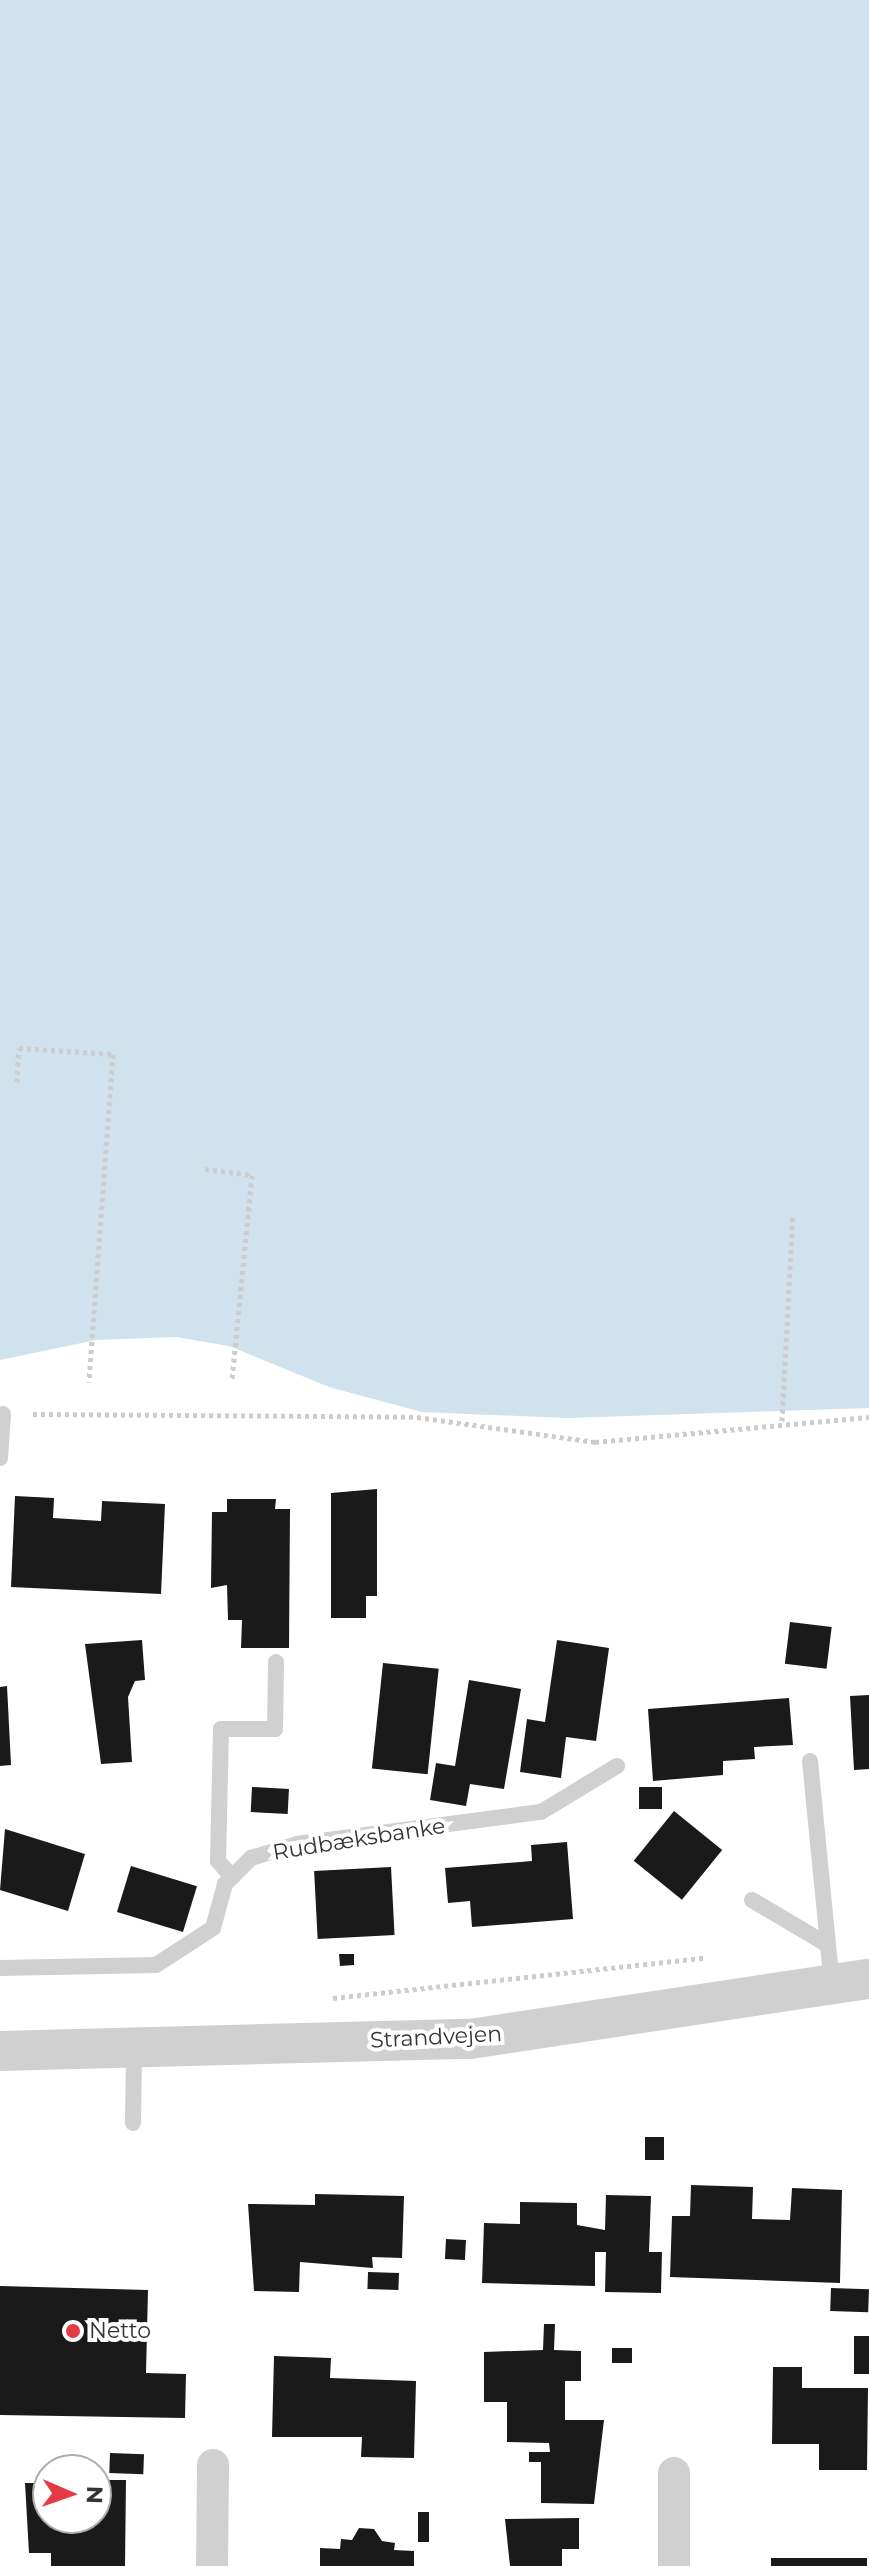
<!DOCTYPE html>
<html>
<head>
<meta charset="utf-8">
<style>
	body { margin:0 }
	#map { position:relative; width:869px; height:2566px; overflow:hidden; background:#fff; font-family:Montserrat,sans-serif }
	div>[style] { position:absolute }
	.water>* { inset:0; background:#cfe2ee }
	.building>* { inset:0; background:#1a1a1a; transform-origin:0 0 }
	.path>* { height:5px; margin-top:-2.5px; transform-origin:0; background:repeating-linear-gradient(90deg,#cdcdcd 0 4px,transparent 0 8px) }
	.service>* { height:16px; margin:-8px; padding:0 8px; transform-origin:8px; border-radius:8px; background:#d0d0d0 }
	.minor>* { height:32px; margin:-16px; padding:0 16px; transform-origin:16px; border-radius:16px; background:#d0d0d0 }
	.tertiary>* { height:40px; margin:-20px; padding:0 20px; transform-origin:20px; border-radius:20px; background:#d0d0d0 }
	.dots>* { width:22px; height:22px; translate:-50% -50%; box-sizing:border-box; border:4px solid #fff; border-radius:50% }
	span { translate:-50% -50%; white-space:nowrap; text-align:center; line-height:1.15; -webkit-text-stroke:8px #fff; paint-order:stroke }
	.street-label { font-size:22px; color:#333 }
	.poi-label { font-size:22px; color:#333 }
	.left { translate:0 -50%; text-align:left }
	.north { position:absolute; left:32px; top:2454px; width:80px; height:80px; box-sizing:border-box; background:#fff; border:2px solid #adadad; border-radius:50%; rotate:92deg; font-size:22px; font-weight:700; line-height:32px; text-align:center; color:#333 }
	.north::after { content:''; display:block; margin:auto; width:28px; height:36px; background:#e63946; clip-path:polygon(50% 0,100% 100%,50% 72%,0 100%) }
</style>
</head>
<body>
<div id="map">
	<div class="water">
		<i style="clip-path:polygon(0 0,869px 0,869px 1408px,567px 1418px,422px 1412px,329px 1387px,229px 1346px,176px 1337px,96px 1340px,0 1360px)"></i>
	</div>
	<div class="building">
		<i style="clip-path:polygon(377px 1489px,377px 1596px,366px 1596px,366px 1618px,331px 1618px,331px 1493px)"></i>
		<i style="clip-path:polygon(15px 1496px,54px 1498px,53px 1518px,101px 1521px,102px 1501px,165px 1504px,161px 1594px,11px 1587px)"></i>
		<i style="clip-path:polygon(227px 1499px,276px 1499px,275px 1509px,290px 1509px,289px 1648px,241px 1648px,242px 1620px,228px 1620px,227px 1585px,211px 1588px,212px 1512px,227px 1512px)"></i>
		<i style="left:790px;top:1622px;width:42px;height:42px;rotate:7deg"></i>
		<i style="clip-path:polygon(142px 1640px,145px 1680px,135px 1681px,128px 1697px,132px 1762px,101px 1764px,85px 1644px)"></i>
		<i style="clip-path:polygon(557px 1640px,609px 1648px,596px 1741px,566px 1737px,561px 1778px,520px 1772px,527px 1719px,545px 1722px)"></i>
		<i style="left:383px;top:1663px;width:56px;height:106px;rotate:6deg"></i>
		<i style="clip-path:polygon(469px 1680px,521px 1689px,504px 1789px,470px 1784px,466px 1806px,430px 1800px,436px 1763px,455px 1766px)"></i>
		<i style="clip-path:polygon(7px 1686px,11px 1765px,0 1766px,0 1687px)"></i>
		<i style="clip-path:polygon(869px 1695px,869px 1769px,854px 1770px,850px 1696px)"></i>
		<i style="clip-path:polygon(789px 1698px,793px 1745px,754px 1747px,755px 1759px,723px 1761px,723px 1775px,653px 1781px,648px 1709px)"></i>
		<i style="left:252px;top:1787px;width:37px;height:25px;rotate:3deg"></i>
		<i style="left:639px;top:1787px;width:23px;height:22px"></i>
		<i style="left:674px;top:1811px;width:62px;height:64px;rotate:39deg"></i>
		<i style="clip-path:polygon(5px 1829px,85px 1854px,68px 1911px,0 1890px)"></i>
		<i style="clip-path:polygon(567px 1842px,573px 1919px,472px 1927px,470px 1901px,448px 1903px,445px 1868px,532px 1861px,531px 1845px)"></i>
		<i style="left:131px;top:1866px;width:69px;height:48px;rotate:17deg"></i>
		<i style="left:391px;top:1867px;width:68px;height:77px;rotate:87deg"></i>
		<i style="clip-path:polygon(339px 1954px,354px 1954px,354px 1965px,340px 1966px)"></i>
		<i style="left:645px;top:2137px;width:19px;height:23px"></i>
		<i style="clip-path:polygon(691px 2185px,753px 2187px,752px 2219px,790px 2220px,792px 2188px,842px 2190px,840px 2283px,670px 2277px,672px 2216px,690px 2216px)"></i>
		<i style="clip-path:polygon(315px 2194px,404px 2196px,402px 2258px,372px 2257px,373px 2268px,300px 2262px,299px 2292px,254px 2291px,248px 2204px,315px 2205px)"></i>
		<i style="clip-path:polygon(606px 2195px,651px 2196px,649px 2252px,662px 2252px,661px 2293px,605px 2292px,606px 2252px,595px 2252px,595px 2286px,482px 2283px,484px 2223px,520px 2224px,520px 2202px,577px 2203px,577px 2225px,605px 2230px)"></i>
		<i style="left:446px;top:2239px;width:20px;height:20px;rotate:3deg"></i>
		<i style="left:368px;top:2272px;width:31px;height:17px;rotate:2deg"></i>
		<i style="clip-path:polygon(0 2286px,148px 2290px,146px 2373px,186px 2374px,185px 2418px,0 2415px)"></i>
		<i style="left:831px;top:2288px;width:38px;height:23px;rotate:2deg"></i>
		<i style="clip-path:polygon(544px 2324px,555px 2324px,554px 2350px,581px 2351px,581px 2381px,565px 2381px,565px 2420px,604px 2420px,594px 2504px,541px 2503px,541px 2462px,529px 2462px,529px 2452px,550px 2452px,549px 2443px,507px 2442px,507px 2402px,484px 2402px,484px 2352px,543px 2350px)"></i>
		<i style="left:854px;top:2336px;width:15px;height:38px"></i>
		<i style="left:612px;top:2348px;width:20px;height:15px"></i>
		<i style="clip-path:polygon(274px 2356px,331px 2358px,330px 2378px,416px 2381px,414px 2458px,361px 2457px,362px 2437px,272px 2437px)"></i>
		<i style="clip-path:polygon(773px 2367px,802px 2367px,802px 2388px,868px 2388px,867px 2470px,819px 2470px,819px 2444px,772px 2444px)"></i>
		<i style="left:110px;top:2453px;width:34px;height:20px;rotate:2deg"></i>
		<i style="clip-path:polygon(96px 2480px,126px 2480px,125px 2566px,51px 2566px,51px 2553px,29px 2553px,25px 2483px,48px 2483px,48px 2518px,96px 2518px)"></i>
		<i style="left:418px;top:2512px;width:11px;height:30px"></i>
		<i style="clip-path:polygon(579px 2518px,579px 2549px,562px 2549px,562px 2566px,510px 2566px,505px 2519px)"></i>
		<i style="clip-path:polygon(359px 2528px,374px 2529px,382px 2541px,395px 2543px,394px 2550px,414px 2551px,414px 2566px,320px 2566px,320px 2548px,340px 2549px,341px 2539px,352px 2540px)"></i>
		<i style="left:771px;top:2558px;width:96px;height:8px"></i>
	</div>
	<div class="path">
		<i style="left:17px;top:1082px;width:34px;rotate:-87deg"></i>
		<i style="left:19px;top:1048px;width:94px;rotate:3.7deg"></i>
		<i style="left:113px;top:1054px;width:329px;rotate:94.2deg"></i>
		<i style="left:205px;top:1169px;width:47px;rotate:7.3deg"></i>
		<i style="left:252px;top:1175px;width:206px;rotate:95.6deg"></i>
		<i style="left:33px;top:1414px;width:384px;rotate:0.4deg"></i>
		<i style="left:417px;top:1417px;width:180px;rotate:8deg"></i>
		<i style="left:595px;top:1442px;width:275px;rotate:-5.2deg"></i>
		<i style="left:782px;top:1421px;width:208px;rotate:-87deg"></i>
		<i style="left:333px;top:1998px;width:373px;rotate:-6.2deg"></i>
	</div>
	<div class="service">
		<i style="left:0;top:1458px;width:44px;rotate:-86.1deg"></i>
		<i style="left:810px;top:1761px;width:226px;rotate:84.4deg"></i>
		<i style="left:232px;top:1877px;width:21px;rotate:-131deg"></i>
		<i style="left:218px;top:1861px;width:132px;rotate:-88.7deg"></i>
		<i style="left:221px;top:1729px;width:54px"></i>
		<i style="left:275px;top:1729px;width:67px;rotate:-89.1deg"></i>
		<i style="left:752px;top:1900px;width:88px;rotate:30.6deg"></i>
		<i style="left:0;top:1968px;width:156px;rotate:-1.1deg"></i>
		<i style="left:156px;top:1965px;width:68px;rotate:-33deg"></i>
		<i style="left:213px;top:1928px;width:46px;rotate:-74.7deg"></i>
		<i style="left:225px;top:1884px;width:37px;rotate:-45deg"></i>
		<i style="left:251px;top:1858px;width:48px;rotate:-16.9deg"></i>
		<i style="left:297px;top:1844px;width:246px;rotate:-7.5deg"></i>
		<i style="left:541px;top:1812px;width:89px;rotate:-31.2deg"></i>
		<i style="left:133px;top:2123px;width:75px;rotate:-89.2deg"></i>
	</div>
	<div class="minor">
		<i style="left:212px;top:2566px;width:101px;rotate:-89.4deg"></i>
		<i style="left:674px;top:2566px;width:93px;rotate:-90deg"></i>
	</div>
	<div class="tertiary">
		<i style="left:0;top:2051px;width:470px;rotate:-1.5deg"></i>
		<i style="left:470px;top:2039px;width:403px;rotate:-8.6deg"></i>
	</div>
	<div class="dots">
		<i style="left:73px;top:2331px;background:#e63946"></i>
	</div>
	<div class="street-label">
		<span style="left:359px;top:1839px;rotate:-9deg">Rudbæksbanke</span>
		<span style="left:436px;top:2037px;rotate:-3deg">Strandvejen</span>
	</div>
	<div class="poi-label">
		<span class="left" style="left:89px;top:2331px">Netto</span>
	</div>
	<div class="north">N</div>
</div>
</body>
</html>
